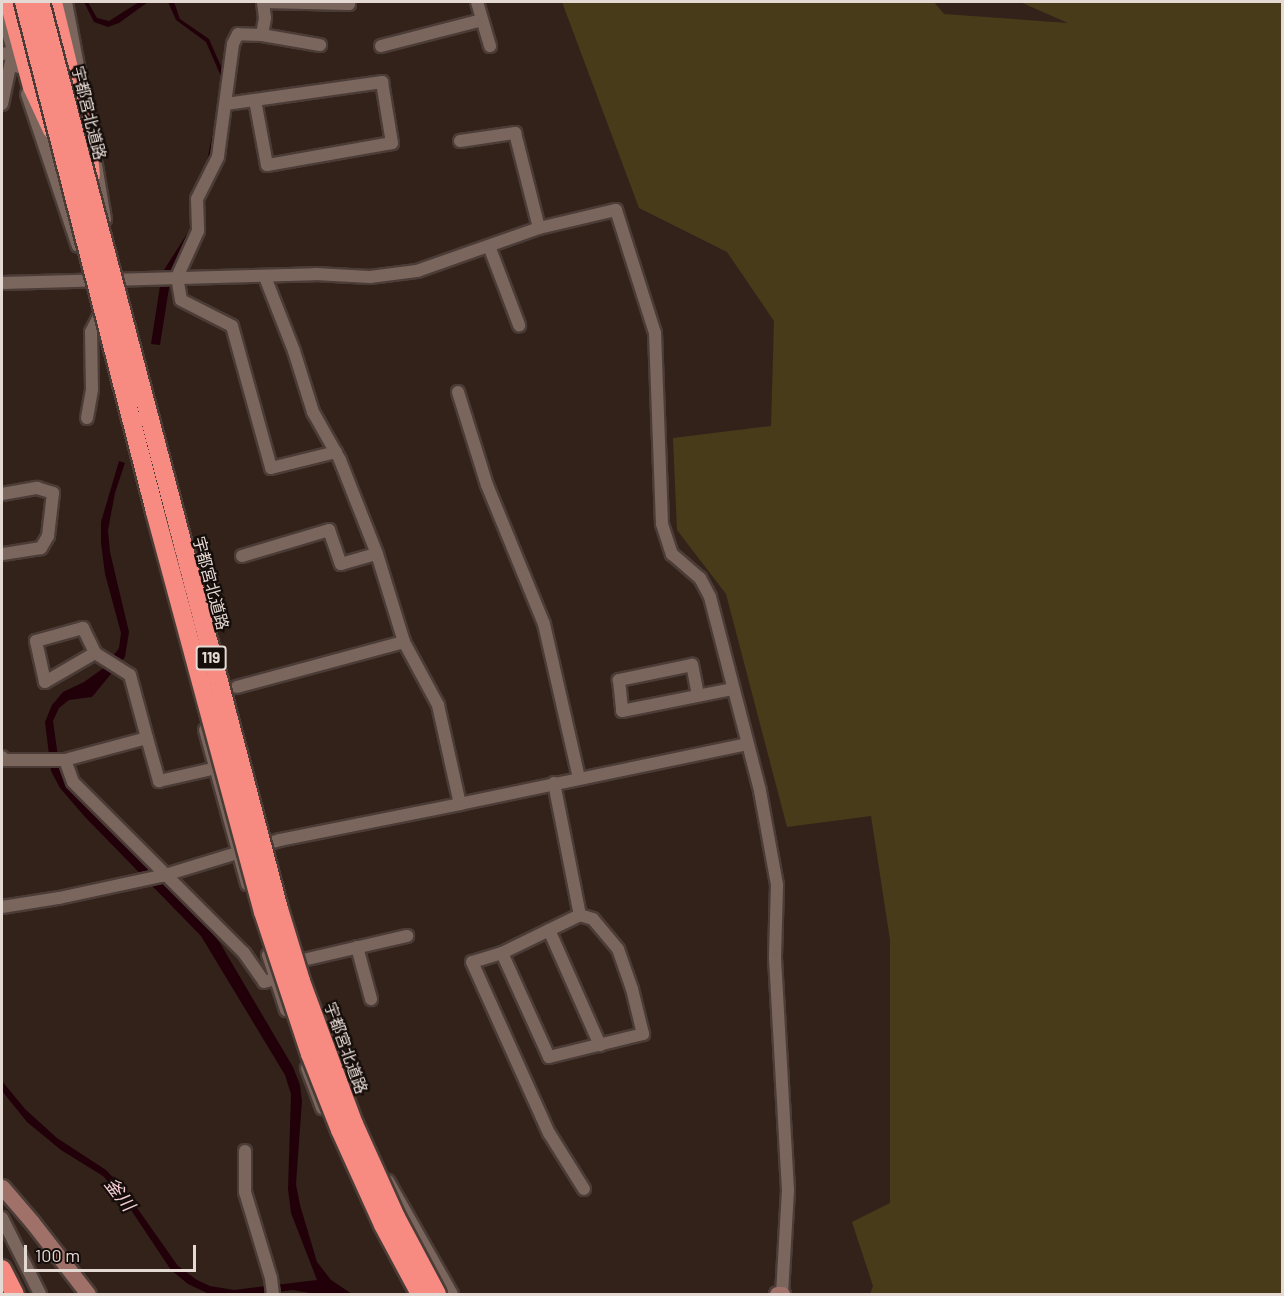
<!DOCTYPE html>
<html>
<head>
<meta charset="utf-8">
<style>
	body { margin:0 }
	#map { position:relative; width:1284px; height:1296px; overflow:hidden; background:#32221a; font-family:Barlow,"Noto Sans JP",sans-serif }
	div>[style] { position:absolute }
	.green>* { inset:0; background:#473b1a }
	.water>* { inset:0; background:#22000a }
	.roads { filter:drop-shadow(2px 0 #4b3c37) drop-shadow(-2px 0 #4b3c37) drop-shadow(0 2px #4b3c37) drop-shadow(0 -2px #4b3c37) }
	.street>* { height:12px; margin:-6px; padding:0 6px; transform-origin:6px; border-radius:6px; background:#7a665d }
	.secondary>* { height:15px; margin:-7.5px; padding:0 7.5px; transform-origin:7.5px; border-radius:7.5px; background:#a07168 }
	.highway>* { height:18px; margin:-9px; padding:0 9px; transform-origin:9px; border-radius:9px; background:#f78a81 }
	.bridges { filter:drop-shadow(2px 0 #4b3c37) drop-shadow(-2px 0 #4b3c37) drop-shadow(0 2px #4b3c37) drop-shadow(0 -2px #4b3c37) }
	.highway-bridge>* { height:18px; margin:-9px; padding:0 9px; transform-origin:9px; border-radius:9px; background:#f78a81 }
	span { translate:-50% -50%; white-space:nowrap; text-align:center; line-height:1.15; -webkit-text-stroke:4.5px #150d0a; paint-order:stroke }
	.shield-label span { padding:2px 4px; background:#150d0a; border:2px solid; border-radius:4px; -webkit-text-stroke-width:0 }
	.shield-label { font-size:15px; color:#e5d9d4; font-weight:700 }
	.street-label { font-size:16px; color:#e5d9d4 }
	.water-label { font-size:18px; color:#f6cfd7; font-style:italic }
	.frame { position:absolute; inset:0; border:3px solid #e5d9d4; pointer-events:none }
	.scale { position:absolute; left:24px; top:1245px; width:172px; height:27px; box-sizing:border-box; border:3px solid #e5d9d4; border-top:0; padding-left:8px; font-size:18px; line-height:21px; white-space:nowrap; color:#e5d9d4; -webkit-text-stroke:4px #150d0a; paint-order:stroke }
</style>
</head>
<body>
<div id="map">
	<div class="green">
		<i style="clip-path:polygon(562px 2px,934px 2px,944px 14px,1068px 23px,1020px 2px,1282px 2px,1282px 1294px,870px 1294px,873px 1286px,852px 1222px,890px 1203px,890px 940px,871px 816px,787px 827px,726px 594px,677px 530px,673px 438px,771px 426px,774px 321px,727px 252px,639px 208px)"></i>
	</div>
	<div class="water">
		<i style="clip-path:polygon(84px 2px,88px 2px,97px 18px,109px 21px,139px 2px,148px 2px,119px 23px,108px 27px,94px 22px)"></i>
		<i style="clip-path:polygon(168px 2px,174px 2px,180px 19px,209px 39px,224px 73px,215px 157px,194px 228px,169px 288px,160px 345px,151px 344px,162px 273px,190px 229px,194px 188px,207px 161px,221px 92px,220px 74px,206px 42px,176px 20px)"></i>
		<i style="clip-path:polygon(119px 461px,125px 463px,115px 493px,108px 530px,110px 552px,129px 632px,125px 657px,92px 697px,69px 700px,59px 708px,53px 721px,60px 771px,67px 784px,202px 920px,220px 943px,293px 1067px,300px 1085px,302px 1101px,296px 1184px,300px 1205px,317px 1262px,331px 1280px,352px 1294px,315px 1294px,293px 1290px,262px 1294px,209px 1294px,188px 1284px,171px 1270px,125px 1201px,103px 1176px,61px 1150px,27px 1122px,2px 1091px,2px 1081px,25px 1109px,57px 1138px,106px 1170px,123px 1188px,178px 1266px,197px 1280px,210px 1286px,234px 1290px,317px 1280px,291px 1213px,288px 1189px,291px 1094px,285px 1075px,201px 936px,85px 817px,60px 788px,51px 771px,45px 722px,52px 705px,63px 692px,84px 682px,105px 667px,119px 648px,121px 633px,105px 574px,101px 543px,101px 522px)"></i>
	</div>
	<div class="roads">
		<div class="street">
			<i style="left:66px;top:2px;width:98px;rotate:79.4deg"></i>
			<i style="left:263px;top:2px;width:16px;rotate:83deg"></i>
			<i style="left:265px;top:18px;width:17px;rotate:100deg"></i>
			<i style="left:262px;top:35px;width:24px;rotate:-178deg"></i>
			<i style="left:238px;top:34px;width:11px;rotate:117deg"></i>
			<i style="left:233px;top:44px;width:114px;rotate:97.6deg"></i>
			<i style="left:218px;top:157px;width:47px;rotate:116.6deg"></i>
			<i style="left:197px;top:199px;width:32px;rotate:88deg"></i>
			<i style="left:198px;top:231px;width:51px;rotate:114.5deg"></i>
			<i style="left:177px;top:277px;width:23px;rotate:80deg"></i>
			<i style="left:181px;top:300px;width:57px;rotate:27deg"></i>
			<i style="left:232px;top:326px;width:147px;rotate:74.6deg"></i>
			<i style="left:271px;top:468px;width:67px;rotate:-13.8deg"></i>
			<i style="left:263px;top:2px;width:86px;rotate:1.3deg"></i>
			<i style="left:349px;top:4px;width:2px;rotate:-90deg"></i>
			<i style="left:477px;top:2px;width:46px;rotate:73.5deg"></i>
			<i style="left:2px;top:12px;width:57px;rotate:73.8deg"></i>
			<i style="left:262px;top:35px;width:59px;rotate:9.8deg"></i>
			<i style="left:381px;top:46px;width:104px;rotate:-14.4deg"></i>
			<i style="left:2px;top:54px;width:11px;rotate:-10deg"></i>
			<i style="left:13px;top:52px;width:53px;rotate:101.9deg"></i>
			<i style="left:27px;top:94px;width:160px;rotate:71.5deg"></i>
			<i style="left:226px;top:104px;width:158px;rotate:-8deg"></i>
			<i style="left:382px;top:82px;width:62px;rotate:80.7deg"></i>
			<i style="left:392px;top:143px;width:127px;rotate:170deg"></i>
			<i style="left:267px;top:165px;width:66px;rotate:-100.5deg"></i>
			<i style="left:460px;top:141px;width:56px;rotate:-8.3deg"></i>
			<i style="left:515px;top:133px;width:98px;rotate:75.8deg"></i>
			<i style="left:96px;top:165px;width:55px;rotate:80.5deg"></i>
			<i style="left:489px;top:246px;width:85px;rotate:69.2deg"></i>
			<i style="left:265px;top:277px;width:79px;rotate:68.6deg"></i>
			<i style="left:294px;top:351px;width:64px;rotate:72.7deg"></i>
			<i style="left:313px;top:412px;width:55px;rotate:60.6deg"></i>
			<i style="left:340px;top:460px;width:101px;rotate:68.5deg"></i>
			<i style="left:377px;top:554px;width:92px;rotate:72.9deg"></i>
			<i style="left:404px;top:642px;width:72px;rotate:61.6deg"></i>
			<i style="left:438px;top:705px;width:101px;rotate:77.5deg"></i>
			<i style="left:460px;top:804px;width:292px;rotate:-11.8deg"></i>
			<i style="left:2px;top:283px;width:313px;rotate:-1.6deg"></i>
			<i style="left:315px;top:274px;width:55px;rotate:3.1deg"></i>
			<i style="left:370px;top:277px;width:47px;rotate:-7.3deg"></i>
			<i style="left:417px;top:271px;width:129px;rotate:-19.4deg"></i>
			<i style="left:539px;top:228px;width:79px;rotate:-13.2deg"></i>
			<i style="left:616px;top:210px;width:129px;rotate:72.4deg"></i>
			<i style="left:655px;top:333px;width:191px;rotate:87.9deg"></i>
			<i style="left:662px;top:524px;width:32px;rotate:72deg"></i>
			<i style="left:672px;top:554px;width:37px;rotate:41deg"></i>
			<i style="left:700px;top:578px;width:21px;rotate:62deg"></i>
			<i style="left:710px;top:597px;width:200px;rotate:75.5deg"></i>
			<i style="left:760px;top:791px;width:96px;rotate:79.7deg"></i>
			<i style="left:777px;top:885px;width:73px;rotate:91.6deg"></i>
			<i style="left:775px;top:958px;width:232px;rotate:86.8deg"></i>
			<i style="left:788px;top:1190px;width:104px;rotate:93.3deg"></i>
			<i style="left:458px;top:392px;width:97px;rotate:72.7deg"></i>
			<i style="left:487px;top:485px;width:150px;rotate:67.7deg"></i>
			<i style="left:544px;top:624px;width:158px;rotate:77.2deg"></i>
			<i style="left:87px;top:418px;width:29px;rotate:-80deg"></i>
			<i style="left:92px;top:389px;width:57px;rotate:-91deg"></i>
			<i style="left:91px;top:332px;width:18px;rotate:-63deg"></i>
			<i style="left:2px;top:494px;width:36px;rotate:-10deg"></i>
			<i style="left:37px;top:488px;width:17px;rotate:17deg"></i>
			<i style="left:53px;top:493px;width:43px;rotate:96.6deg"></i>
			<i style="left:48px;top:536px;width:14px;rotate:120deg"></i>
			<i style="left:41px;top:548px;width:39px;rotate:171deg"></i>
			<i style="left:242px;top:556px;width:91px;rotate:-16.6deg"></i>
			<i style="left:329px;top:530px;width:36px;rotate:71deg"></i>
			<i style="left:341px;top:564px;width:37px;rotate:-16deg"></i>
			<i style="left:95px;top:653px;width:58px;rotate:149.9deg"></i>
			<i style="left:45px;top:682px;width:42px;rotate:-102.4deg"></i>
			<i style="left:36px;top:641px;width:49px;rotate:-15.5deg"></i>
			<i style="left:83px;top:628px;width:28px;rotate:64deg"></i>
			<i style="left:95px;top:653px;width:41px;rotate:32.2deg"></i>
			<i style="left:130px;top:675px;width:65px;rotate:74.9deg"></i>
			<i style="left:147px;top:738px;width:85px;rotate:165deg"></i>
			<i style="left:65px;top:760px;width:23px;rotate:70deg"></i>
			<i style="left:73px;top:782px;width:242px;rotate:45deg"></i>
			<i style="left:244px;top:953px;width:35px;rotate:55deg"></i>
			<i style="left:264px;top:982px;width:11px;rotate:-15deg"></i>
			<i style="left:237px;top:687px;width:173px;rotate:-15.1deg"></i>
			<i style="left:698px;top:695px;width:31px;rotate:-101deg"></i>
			<i style="left:692px;top:665px;width:75px;rotate:168.4deg"></i>
			<i style="left:619px;top:680px;width:31px;rotate:84deg"></i>
			<i style="left:622px;top:711px;width:112px;rotate:-11.3deg"></i>
			<i style="left:205px;top:730px;width:160px;rotate:74.7deg"></i>
			<i style="left:147px;top:738px;width:45px;rotate:74.4deg"></i>
			<i style="left:159px;top:781px;width:50px;rotate:-12.7deg"></i>
			<i style="left:2px;top:757px;width:4px;rotate:45deg"></i>
			<i style="left:5px;top:760px;width:60px"></i>
			<i style="left:554px;top:783px;width:135px;rotate:78.9deg"></i>
			<i style="left:580px;top:915px;width:87px;rotate:154deg"></i>
			<i style="left:502px;top:953px;width:31px;rotate:163deg"></i>
			<i style="left:472px;top:962px;width:188px;rotate:65.8deg"></i>
			<i style="left:549px;top:1133px;width:66px;rotate:58deg"></i>
			<i style="left:2px;top:907px;width:58px;rotate:-9deg"></i>
			<i style="left:59px;top:898px;width:105px;rotate:-12.1deg"></i>
			<i style="left:162px;top:876px;width:123px;rotate:-17deg"></i>
			<i style="left:280px;top:840px;width:184px;rotate:-11.3deg"></i>
			<i style="left:549px;top:930px;width:126px;rotate:66.1deg"></i>
			<i style="left:357px;top:947px;width:54px;rotate:74.9deg"></i>
			<i style="left:502px;top:953px;width:114px;rotate:65.7deg"></i>
			<i style="left:549px;top:1057px;width:97px;rotate:-13.7deg"></i>
			<i style="left:643px;top:1034px;width:46px;rotate:-103.7deg"></i>
			<i style="left:632px;top:989px;width:42px;rotate:-109.3deg"></i>
			<i style="left:618px;top:949px;width:39px;rotate:-130deg"></i>
			<i style="left:593px;top:919px;width:14px;rotate:-163deg"></i>
			<i style="left:268px;top:955px;width:58px;rotate:71.9deg"></i>
			<i style="left:303px;top:960px;width:107px;rotate:-13deg"></i>
			<i style="left:307px;top:1068px;width:43px;rotate:69.4deg"></i>
			<i style="left:245px;top:1151px;width:41px;rotate:90deg"></i>
			<i style="left:245px;top:1192px;width:90px;rotate:73.2deg"></i>
			<i style="left:271px;top:1278px;width:16px;rotate:83deg"></i>
			<i style="left:388px;top:1181px;width:130px;rotate:60.5deg"></i>
			<i style="left:2px;top:1218px;width:85px;rotate:63.4deg"></i>
		</div>
		<div class="secondary">
			<i style="left:2px;top:1187px;width:46px;rotate:49.4deg"></i>
			<i style="left:32px;top:1222px;width:91px;rotate:52.1deg"></i>
			<i style="left:777px;top:1294px;width:5px"></i>
		</div>
		<div class="highway">
			<i style="left:9px;top:2px;width:88px;rotate:74.9deg"></i>
			<i style="left:32px;top:87px;width:47px;rotate:65.1deg"></i>
			<i style="left:53px;top:2px;width:149px;rotate:76.4deg"></i>
			<i style="left:88px;top:147px;width:28px;rotate:84deg"></i>
			<i style="left:2px;top:1269px;width:28px;rotate:63deg"></i>
		</div>
	</div>
	<div class="bridges">
		<div class="highway-bridge">
			<i style="left:24px;top:2px;width:527px;rotate:75.59deg"></i>
			<i style="left:155px;top:512px;width:414px;rotate:74.9deg"></i>
			<i style="left:263px;top:912px;width:150px;rotate:71.7deg"></i>
			<i style="left:310px;top:1054px;width:82px;rotate:68.5deg"></i>
			<i style="left:340px;top:1130px;width:104px;rotate:65.6deg"></i>
			<i style="left:383px;top:1225px;width:78px;rotate:61.8deg"></i>
			<i style="left:40px;top:2px;width:938px;rotate:75.24deg"></i>
			<i style="left:279px;top:909px;width:75px;rotate:73deg"></i>
			<i style="left:301px;top:981px;width:153px;rotate:69.7deg"></i>
			<i style="left:354px;top:1124px;width:102px;rotate:65.7deg"></i>
			<i style="left:396px;top:1217px;width:87px;rotate:62deg"></i>
		</div>
	</div>
	<div class="shield-label">
		<span style="left:211px;top:658px">119</span>
	</div>
	<div class="street-label">
		<span style="left:89px;top:113px;rotate:76deg">宇都宮北道路</span>
		<span style="left:211px;top:583px;rotate:75deg">宇都宮北道路</span>
		<span style="left:346px;top:1048px;rotate:70deg">宇都宮北道路</span>
	</div>
	<div class="water-label">
		<span style="left:120px;top:1194px;rotate:53deg">釜川</span>
	</div>
	<div class="frame"></div>
	<div class="scale">100 m</div>
</div>
</body>
</html>
